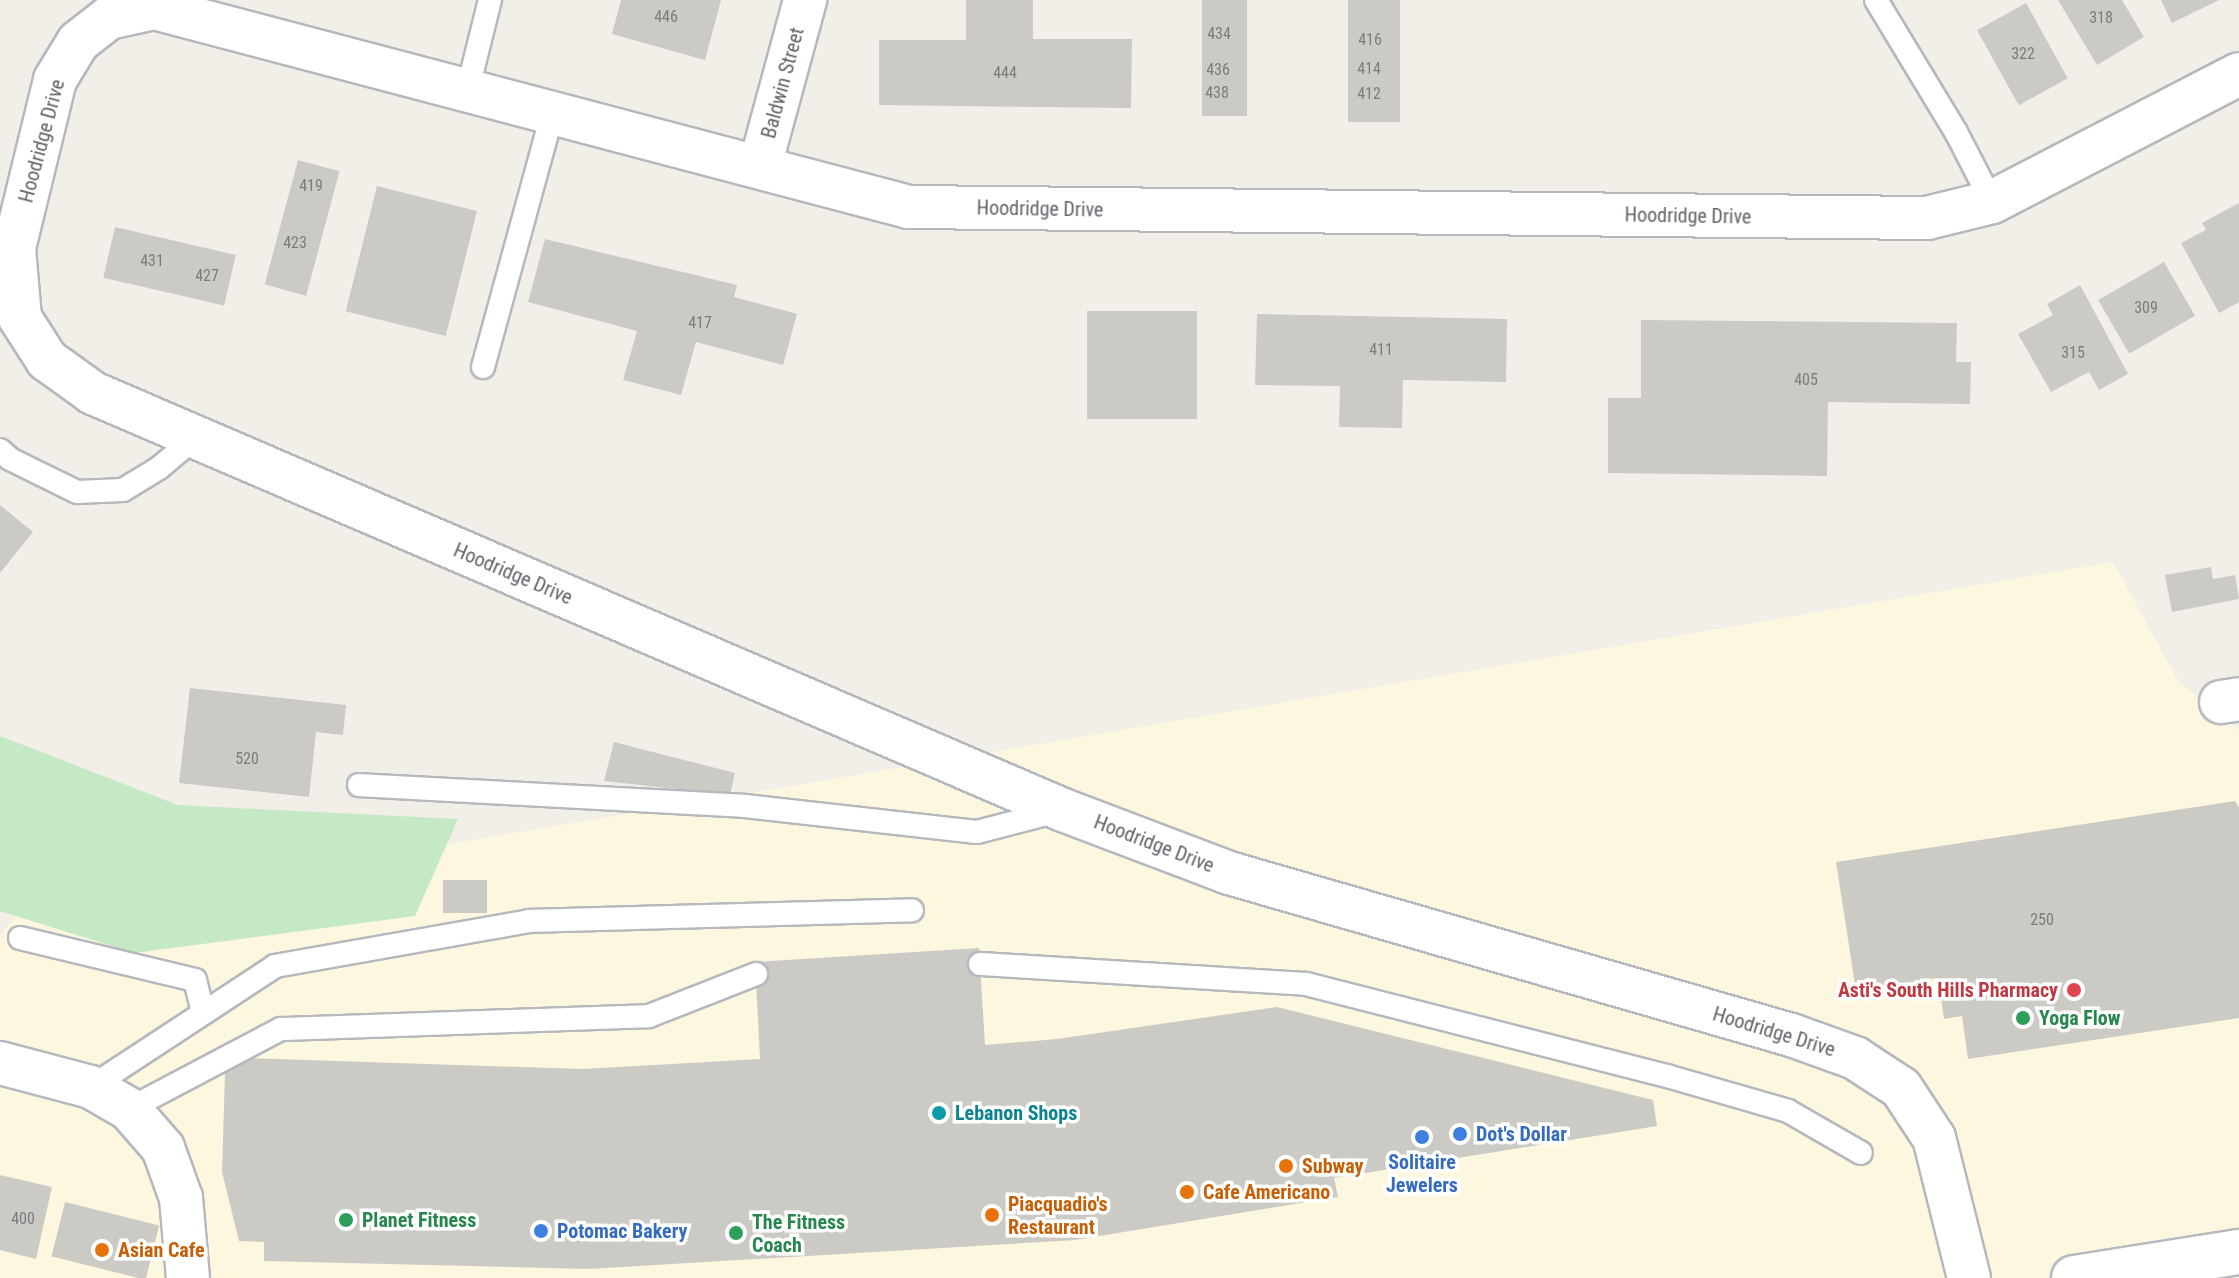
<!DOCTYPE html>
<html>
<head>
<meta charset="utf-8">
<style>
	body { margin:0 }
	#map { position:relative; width:2239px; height:1278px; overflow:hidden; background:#f1efe8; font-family:"Roboto Condensed",sans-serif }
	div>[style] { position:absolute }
	.commercial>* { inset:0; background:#fef7e0 }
	.green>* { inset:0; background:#c5e8c5 }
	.building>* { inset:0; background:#cccac5; transform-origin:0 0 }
	.roads { filter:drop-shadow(2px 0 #b5b8bc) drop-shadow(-2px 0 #b5b8bc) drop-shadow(0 2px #b5b8bc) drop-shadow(0 -2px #b5b8bc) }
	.service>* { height:22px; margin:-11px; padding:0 11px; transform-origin:11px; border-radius:11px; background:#fff }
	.minor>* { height:42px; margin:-21px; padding:0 21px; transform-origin:21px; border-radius:21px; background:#fff }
	.tertiary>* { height:44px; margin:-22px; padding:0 22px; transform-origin:22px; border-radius:22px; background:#fff }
	.dots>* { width:22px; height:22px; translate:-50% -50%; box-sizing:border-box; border:4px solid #fff; border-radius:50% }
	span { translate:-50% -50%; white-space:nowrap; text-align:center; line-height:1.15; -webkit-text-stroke:7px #fff; paint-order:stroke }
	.number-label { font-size:16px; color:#7a7d7f }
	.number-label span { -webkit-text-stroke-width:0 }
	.street-label { font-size:20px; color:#5f6368 }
	.health-label { font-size:20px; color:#be3a42; font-weight:700 }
	.right { translate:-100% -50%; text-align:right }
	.leisure-label { font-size:20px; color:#27864d; font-weight:700 }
	.left { translate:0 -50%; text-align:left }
	.culture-label { font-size:20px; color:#0d838f; font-weight:700 }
	.shop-label { font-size:20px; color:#366cbe; font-weight:700 }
	.food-label { font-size:20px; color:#c56008; font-weight:700 }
</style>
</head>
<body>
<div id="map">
	<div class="commercial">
		<i style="clip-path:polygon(2113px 562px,2178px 681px,2239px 730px,2239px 1278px,0 1278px,0 935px,22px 910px,331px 864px)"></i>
	</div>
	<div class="green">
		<i style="clip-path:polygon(0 736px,178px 805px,458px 819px,415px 916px,134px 953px,0 911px)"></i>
	</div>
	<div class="building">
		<i style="clip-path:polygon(621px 0,721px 0,705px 60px,612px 34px)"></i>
		<i style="clip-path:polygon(966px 0,1033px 0,1033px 39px,1132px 39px,1131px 108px,879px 105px,879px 40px,966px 40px)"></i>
		<i style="left:1202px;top:0;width:45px;height:116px"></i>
		<i style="left:1348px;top:0;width:52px;height:122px"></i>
		<i style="clip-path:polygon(2058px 0,2122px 0,2144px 37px,2097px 65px)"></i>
		<i style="clip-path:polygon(2161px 0,2219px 0,2172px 23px)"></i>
		<i style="left:2026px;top:3px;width:86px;height:56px;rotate:61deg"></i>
		<i style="left:298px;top:160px;width:43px;height:129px;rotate:15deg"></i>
		<i style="left:377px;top:186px;width:103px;height:129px;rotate:14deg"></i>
		<i style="clip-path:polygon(2239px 203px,2239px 302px,2219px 313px,2181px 243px,2206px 230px,2202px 223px)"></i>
		<i style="left:115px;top:227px;width:124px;height:52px;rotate:13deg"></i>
		<i style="clip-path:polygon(545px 239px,737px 285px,734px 297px,797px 314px,783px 365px,696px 342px,681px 395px,623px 380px,637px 331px,528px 302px)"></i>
		<i style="left:2164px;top:262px;width:62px;height:76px;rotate:60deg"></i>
		<i style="clip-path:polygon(2080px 285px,2128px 374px,2099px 390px,2089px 372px,2051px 392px,2018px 334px,2053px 315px,2047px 304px)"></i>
		<i style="left:1087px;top:311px;width:110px;height:108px"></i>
		<i style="clip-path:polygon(1257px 314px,1507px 319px,1506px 382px,1403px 380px,1402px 428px,1339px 427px,1340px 386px,1255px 385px)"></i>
		<i style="clip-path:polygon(1641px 320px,1957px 323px,1956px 362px,1971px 362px,1970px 404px,1828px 402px,1827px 476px,1608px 473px,1608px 398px,1641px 398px)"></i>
		<i style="clip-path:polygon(0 505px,33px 532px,0 573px)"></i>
		<i style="clip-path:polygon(2211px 567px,2213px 579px,2235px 575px,2239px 599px,2172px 612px,2165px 575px)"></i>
		<i style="clip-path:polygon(190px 688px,346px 705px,343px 735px,316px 732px,309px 797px,179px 783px)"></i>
		<i style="clip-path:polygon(614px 742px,735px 773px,730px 795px,604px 781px)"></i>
		<i style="clip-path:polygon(2235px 801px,2239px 808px,2239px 1018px,1968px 1059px,1962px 1016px,1944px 1019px,1938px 978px,1856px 991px,1836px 862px)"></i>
		<i style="left:443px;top:880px;width:44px;height:33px"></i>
		<i style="clip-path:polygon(979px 948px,985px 1045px,1057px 1039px,1277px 1007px,1653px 1100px,1657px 1126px,1334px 1178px,1338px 1197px,1075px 1240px,589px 1269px,264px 1261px,264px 1242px,239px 1241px,222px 1172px,225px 1073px,244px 1058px,583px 1069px,760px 1059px,755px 962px)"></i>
		<i style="clip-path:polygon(0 1175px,52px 1187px,36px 1259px,0 1250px)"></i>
		<i style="left:65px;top:1202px;width:97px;height:56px;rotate:14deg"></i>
	</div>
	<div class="roads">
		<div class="service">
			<i style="left:1876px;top:0;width:154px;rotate:58.8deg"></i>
			<i style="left:1956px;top:132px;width:79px;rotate:62.8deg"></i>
			<i style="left:468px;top:88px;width:91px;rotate:-76deg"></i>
			<i style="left:483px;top:367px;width:265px;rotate:-74.7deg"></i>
			<i style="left:0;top:450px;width:13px;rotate:42deg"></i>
			<i style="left:10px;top:459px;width:75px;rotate:26.2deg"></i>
			<i style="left:77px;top:492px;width:46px;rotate:-2.5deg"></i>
			<i style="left:123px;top:490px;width:42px;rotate:-31.4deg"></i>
			<i style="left:159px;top:468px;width:47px;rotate:-39.8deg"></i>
			<i style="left:359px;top:785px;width:387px;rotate:3.1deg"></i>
			<i style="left:745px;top:806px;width:233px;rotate:6.4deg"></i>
			<i style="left:977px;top:832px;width:84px;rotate:-14.5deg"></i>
			<i style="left:20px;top:938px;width:180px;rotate:13.5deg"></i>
			<i style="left:195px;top:980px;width:34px;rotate:76deg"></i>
			<i style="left:980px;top:964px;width:327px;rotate:3.5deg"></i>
			<i style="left:1306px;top:984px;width:373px;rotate:14.3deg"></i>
			<i style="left:1667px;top:1076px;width:126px;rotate:16.1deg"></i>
			<i style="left:1788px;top:1111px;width:84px;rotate:29.9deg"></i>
			<i style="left:91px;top:1087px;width:220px;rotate:-33.3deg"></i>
			<i style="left:275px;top:966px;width:258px;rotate:-10deg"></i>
			<i style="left:529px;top:921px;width:383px;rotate:-1.6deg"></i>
			<i style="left:129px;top:1109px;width:172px;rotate:-27.8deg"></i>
			<i style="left:281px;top:1029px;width:368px;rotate:-2deg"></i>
			<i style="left:649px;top:1016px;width:115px;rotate:-21.4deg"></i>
		</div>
		<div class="minor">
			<i style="left:760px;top:166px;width:172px;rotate:-74.8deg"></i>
			<i style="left:2221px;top:702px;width:18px;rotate:-9deg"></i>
			<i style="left:0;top:1063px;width:94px;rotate:14.8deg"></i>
			<i style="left:91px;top:1087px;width:44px;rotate:30.1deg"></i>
			<i style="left:129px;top:1109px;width:52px;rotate:48.9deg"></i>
			<i style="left:163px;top:1148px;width:53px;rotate:70.2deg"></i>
			<i style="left:181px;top:1198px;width:80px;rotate:85deg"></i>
			<i style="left:1969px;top:1278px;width:144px;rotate:-104deg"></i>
			<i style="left:1934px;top:1138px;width:60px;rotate:-123.4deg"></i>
			<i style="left:1901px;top:1088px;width:55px;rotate:-146.9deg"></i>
			<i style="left:1855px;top:1058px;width:68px;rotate:-160.2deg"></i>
			<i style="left:1791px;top:1035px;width:585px;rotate:-163.92deg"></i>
			<i style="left:1229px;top:873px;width:178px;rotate:-159.2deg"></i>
			<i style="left:1063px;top:810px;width:1056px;rotate:-156.74deg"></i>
			<i style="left:93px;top:393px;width:57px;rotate:-144.3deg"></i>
			<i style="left:47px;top:360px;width:50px;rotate:-122.7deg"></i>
			<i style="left:20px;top:318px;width:70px;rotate:-94.9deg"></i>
			<i style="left:14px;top:248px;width:173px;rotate:-76.3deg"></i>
			<i style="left:55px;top:80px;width:44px;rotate:-58.8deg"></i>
			<i style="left:78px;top:42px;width:39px;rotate:-38deg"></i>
			<i style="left:109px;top:18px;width:46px;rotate:-12.5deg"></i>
			<i style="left:154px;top:8px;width:781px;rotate:14.77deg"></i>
			<i style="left:909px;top:207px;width:1018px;rotate:0.62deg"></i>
			<i style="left:1927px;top:218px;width:67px;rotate:-13.8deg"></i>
			<i style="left:1992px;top:202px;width:278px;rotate:-27.4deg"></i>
		</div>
		<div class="tertiary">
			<i style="left:2074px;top:1278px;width:167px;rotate:-9deg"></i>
		</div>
	</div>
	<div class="dots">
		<i style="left:2074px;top:990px;background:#e0444e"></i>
		<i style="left:2023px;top:1018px;background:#2e9e5b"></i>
		<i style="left:939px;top:1113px;background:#0f9aa8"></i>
		<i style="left:1460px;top:1134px;background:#3f7fe0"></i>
		<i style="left:1422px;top:1137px;background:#3f7fe0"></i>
		<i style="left:1286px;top:1166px;background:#e8710a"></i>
		<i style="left:1187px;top:1192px;background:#e8710a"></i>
		<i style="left:992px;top:1215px;background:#e8710a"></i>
		<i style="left:346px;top:1220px;background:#2e9e5b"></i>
		<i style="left:541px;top:1231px;background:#3f7fe0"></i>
		<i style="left:736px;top:1233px;background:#2e9e5b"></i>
		<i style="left:102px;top:1250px;background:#e8710a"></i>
	</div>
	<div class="number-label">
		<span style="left:666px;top:17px">446</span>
		<span style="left:2101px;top:18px">318</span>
		<span style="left:1219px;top:34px">434</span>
		<span style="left:1370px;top:40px">416</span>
		<span style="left:2023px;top:54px">322</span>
		<span style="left:1369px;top:69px">414</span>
		<span style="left:1218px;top:70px">436</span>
		<span style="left:1005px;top:73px">444</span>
		<span style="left:1217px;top:93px">438</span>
		<span style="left:1369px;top:94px">412</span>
		<span style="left:311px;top:186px">419</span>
		<span style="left:295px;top:243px">423</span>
		<span style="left:152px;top:261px">431</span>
		<span style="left:207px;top:276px">427</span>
		<span style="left:2146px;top:308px">309</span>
		<span style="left:700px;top:323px">417</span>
		<span style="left:1381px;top:350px">411</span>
		<span style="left:2073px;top:353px">315</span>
		<span style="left:1806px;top:380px">405</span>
		<span style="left:247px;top:759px">520</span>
		<span style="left:2042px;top:920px">250</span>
		<span style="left:23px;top:1219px">400</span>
	</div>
	<div class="street-label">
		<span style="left:783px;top:83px;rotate:-75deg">Baldwin Street</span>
		<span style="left:42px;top:141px;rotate:-75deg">Hoodridge Drive</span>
		<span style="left:1040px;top:209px;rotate:1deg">Hoodridge Drive</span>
		<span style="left:1688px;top:216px;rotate:1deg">Hoodridge Drive</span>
		<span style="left:513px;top:574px;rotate:23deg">Hoodridge Drive</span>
		<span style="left:1154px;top:844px;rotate:21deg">Hoodridge Drive</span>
		<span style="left:1774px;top:1032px;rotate:17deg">Hoodridge Drive</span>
	</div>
	<div class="health-label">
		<span class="right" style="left:2058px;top:990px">Asti's South Hills Pharmacy</span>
	</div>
	<div class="leisure-label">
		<span class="left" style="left:2039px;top:1018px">Yoga Flow</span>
		<span class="left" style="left:362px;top:1220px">Planet Fitness</span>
		<span class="left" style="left:752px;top:1234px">The Fitness<br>Coach</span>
	</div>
	<div class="culture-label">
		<span class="left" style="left:955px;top:1113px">Lebanon Shops</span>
	</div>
	<div class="shop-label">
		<span class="left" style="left:1476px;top:1134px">Dot's Dollar</span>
		<span style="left:1422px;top:1174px">Solitaire<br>Jewelers</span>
		<span class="left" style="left:557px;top:1231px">Potomac Bakery</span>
	</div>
	<div class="food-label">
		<span class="left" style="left:1302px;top:1166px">Subway</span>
		<span class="left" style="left:1203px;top:1192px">Cafe Americano</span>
		<span class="left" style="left:1008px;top:1216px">Piacquadio's<br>Restaurant</span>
		<span class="left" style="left:118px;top:1250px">Asian Cafe</span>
	</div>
</div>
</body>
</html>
